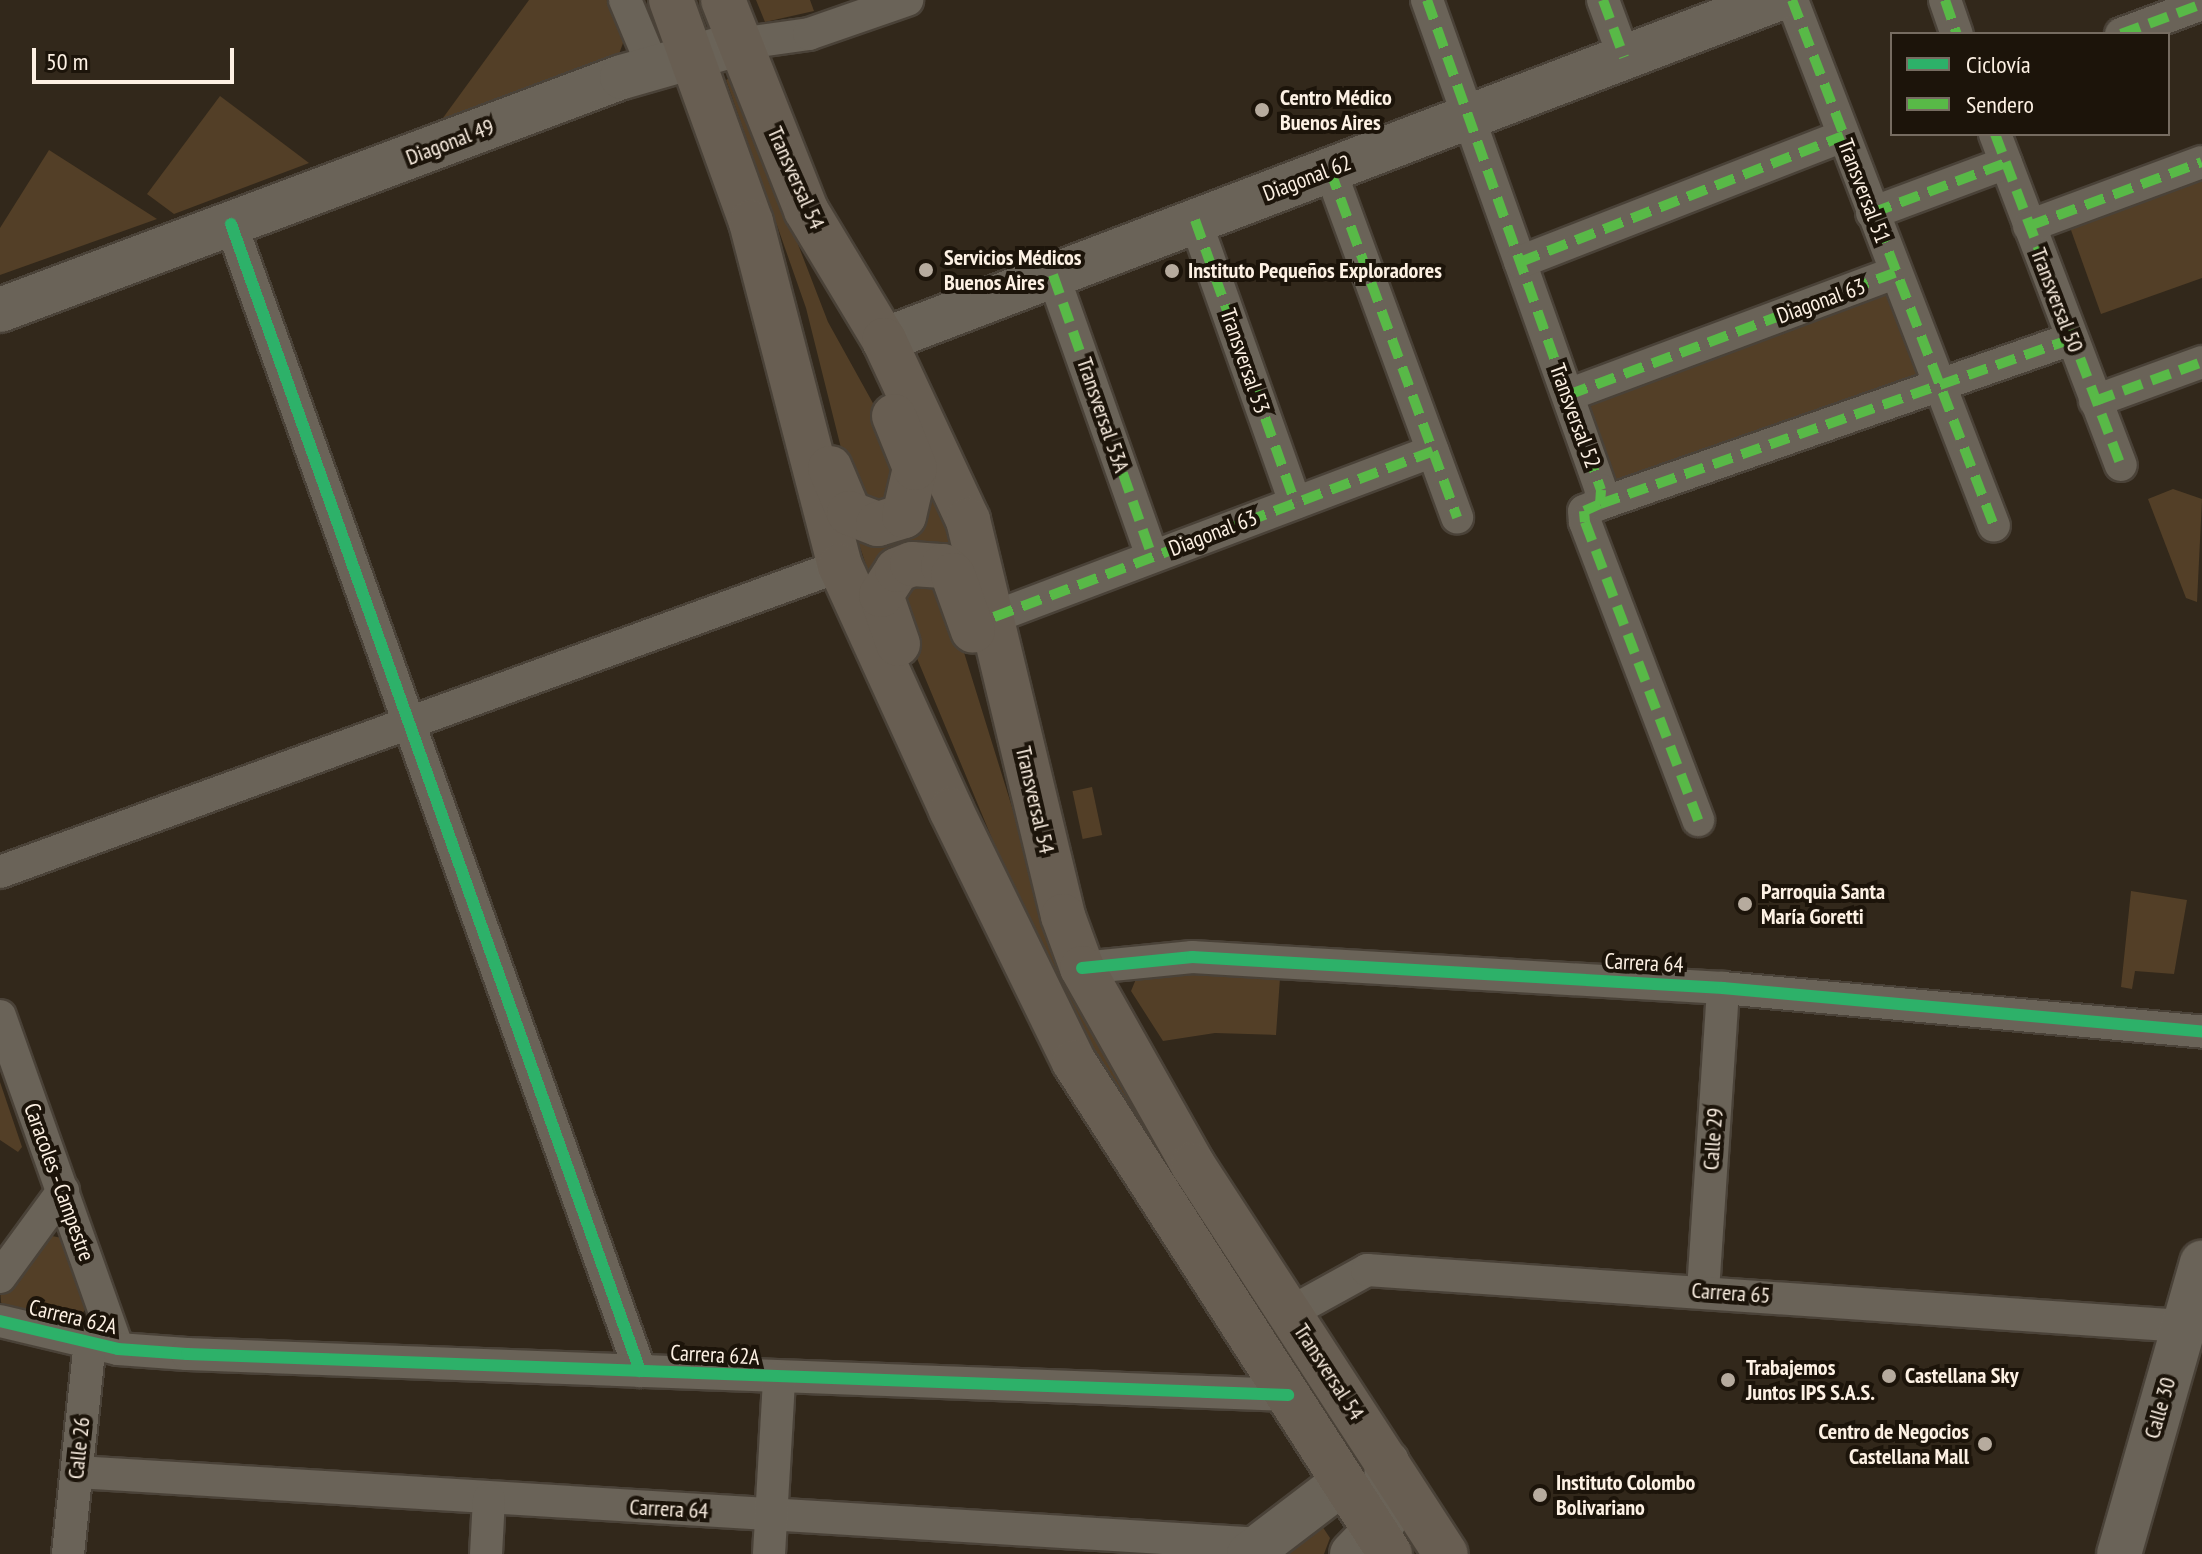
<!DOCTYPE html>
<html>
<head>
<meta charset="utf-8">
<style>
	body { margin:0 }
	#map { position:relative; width:2202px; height:1554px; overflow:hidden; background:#32281b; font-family:"PT Sans Narrow",sans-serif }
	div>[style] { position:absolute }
	.green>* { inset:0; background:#533f27; transform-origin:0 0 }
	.roads { filter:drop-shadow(2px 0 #4a4238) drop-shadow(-2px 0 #4a4238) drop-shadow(0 2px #4a4238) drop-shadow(0 -2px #4a4238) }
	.street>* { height:32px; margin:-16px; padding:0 16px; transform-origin:16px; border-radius:16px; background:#6a6358 }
	.secondary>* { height:44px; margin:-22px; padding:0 22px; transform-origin:22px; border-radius:22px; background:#6a6358 }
	.primary>* { height:44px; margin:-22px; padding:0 22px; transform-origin:22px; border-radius:22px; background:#685e52 }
	.quiet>* { height:10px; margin-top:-5px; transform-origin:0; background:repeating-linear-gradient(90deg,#58b947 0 20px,transparent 0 30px) }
	.cycleway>* { height:12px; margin:-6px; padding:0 6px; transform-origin:6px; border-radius:6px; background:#2db169 }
	.dots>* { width:22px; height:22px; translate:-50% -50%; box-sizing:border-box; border:4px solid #1c140a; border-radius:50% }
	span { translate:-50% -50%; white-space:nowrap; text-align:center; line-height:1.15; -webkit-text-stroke:8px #1c140a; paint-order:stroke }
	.poi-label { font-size:22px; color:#fdf1e4; font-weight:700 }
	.left { translate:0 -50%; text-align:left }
	.right { translate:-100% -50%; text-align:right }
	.street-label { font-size:22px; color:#fdf1e4 }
	.legend { position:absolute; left:1890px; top:32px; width:280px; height:104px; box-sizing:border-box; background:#1c140a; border:2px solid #766c61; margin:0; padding:10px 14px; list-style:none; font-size:24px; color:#fdf1e4 }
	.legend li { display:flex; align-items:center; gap:16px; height:40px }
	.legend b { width:40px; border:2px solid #766c61 }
	.scale { position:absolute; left:32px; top:48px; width:202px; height:36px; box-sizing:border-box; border:4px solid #fdf1e4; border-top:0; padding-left:10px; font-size:24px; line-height:28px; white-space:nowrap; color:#fdf1e4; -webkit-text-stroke:6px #1c140a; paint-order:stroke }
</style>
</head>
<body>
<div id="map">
	<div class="green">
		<i style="clip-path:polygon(529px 0,613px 0,626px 35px,619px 54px,440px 122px)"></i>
		<i style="clip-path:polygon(756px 0,810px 0,814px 11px,765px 22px)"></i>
		<i style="clip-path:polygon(733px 76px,828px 322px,905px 461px,882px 506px,853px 496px,806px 308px,726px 80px)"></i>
		<i style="clip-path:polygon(220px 96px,309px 163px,174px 214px,147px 194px)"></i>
		<i style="clip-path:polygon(49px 150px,157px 219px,0 275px,0 228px)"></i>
		<i style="clip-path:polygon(2202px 170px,2202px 278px,2101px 314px,2067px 219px)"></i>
		<i style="left:1888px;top:293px;width:91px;height:326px;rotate:70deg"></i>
		<i style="clip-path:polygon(928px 482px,959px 562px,924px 543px,908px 548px,876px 594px,850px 518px)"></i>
		<i style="clip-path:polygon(2173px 489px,2202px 499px,2197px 602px,2186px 598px,2148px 499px)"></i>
		<i style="clip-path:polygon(940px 575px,1056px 949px,1370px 1461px,1361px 1468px,1094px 1058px,1036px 944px,911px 644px,901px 583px)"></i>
		<i style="left:1092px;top:787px;width:49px;height:20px;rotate:78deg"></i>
		<i style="clip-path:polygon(2131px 891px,2187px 900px,2174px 974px,2135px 971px,2132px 989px,2121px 987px)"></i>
		<i style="clip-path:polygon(1183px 972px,1280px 978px,1276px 1035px,1215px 1033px,1163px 1041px,1131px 991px,1136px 979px)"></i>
		<i style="clip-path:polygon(0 1082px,22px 1147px,18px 1152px,0 1140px)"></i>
		<i style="clip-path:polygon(47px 1235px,62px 1238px,88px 1306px,72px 1326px,5px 1310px,1px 1302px,0 1288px)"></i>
		<i style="clip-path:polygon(1322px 1526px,1330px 1538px,1324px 1554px,1267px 1554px)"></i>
	</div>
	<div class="roads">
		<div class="street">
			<i style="left:625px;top:0;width:73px;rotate:67.3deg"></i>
			<i style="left:1427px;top:0;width:520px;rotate:70.45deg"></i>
			<i style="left:1601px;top:490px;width:14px;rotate:94deg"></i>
			<i style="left:1600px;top:504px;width:17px;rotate:156deg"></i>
			<i style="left:1584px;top:511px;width:11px;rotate:85deg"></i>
			<i style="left:1585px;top:522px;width:319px;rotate:69.2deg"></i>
			<i style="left:1603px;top:0;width:61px;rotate:69.8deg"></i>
			<i style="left:1792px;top:0;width:563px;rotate:68.99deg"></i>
			<i style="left:1945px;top:0;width:36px;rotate:71deg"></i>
			<i style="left:2121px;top:34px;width:86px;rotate:-20.3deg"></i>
			<i style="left:738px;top:44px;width:72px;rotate:-8deg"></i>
			<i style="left:809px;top:34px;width:104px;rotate:-19.1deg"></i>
			<i style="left:1995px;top:134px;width:354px;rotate:69.2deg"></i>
			<i style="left:1330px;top:170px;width:370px;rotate:69.9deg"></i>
			<i style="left:1872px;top:213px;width:143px;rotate:-20.5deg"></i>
			<i style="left:1195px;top:220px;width:300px;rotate:70.5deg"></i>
			<i style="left:231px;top:224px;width:1218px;rotate:70.37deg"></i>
			<i style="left:2029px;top:226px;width:184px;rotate:-20.3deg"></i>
			<i style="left:1520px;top:262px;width:347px;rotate:-21.3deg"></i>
			<i style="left:1053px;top:275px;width:298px;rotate:70.6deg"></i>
			<i style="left:1568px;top:395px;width:349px;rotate:-20.5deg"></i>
			<i style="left:2095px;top:401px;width:114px;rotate:-20deg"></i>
			<i style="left:1600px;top:504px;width:499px;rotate:-19.3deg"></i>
			<i style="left:994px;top:617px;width:469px;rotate:-20.7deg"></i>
			<i style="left:0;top:872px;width:894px;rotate:-20.02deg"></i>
			<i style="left:1082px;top:968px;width:111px;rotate:-5.7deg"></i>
			<i style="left:1192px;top:957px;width:532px;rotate:3.34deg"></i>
			<i style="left:1723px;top:988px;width:481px;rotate:5.2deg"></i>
			<i style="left:0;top:1016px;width:353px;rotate:70.5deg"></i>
			<i style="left:0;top:1277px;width:107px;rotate:-53.8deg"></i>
			<i style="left:1703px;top:1291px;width:304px;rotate:-86.2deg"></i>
			<i style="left:1291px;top:1312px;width:87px;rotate:-28.9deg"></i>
			<i style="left:1367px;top:1270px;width:818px;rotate:3.93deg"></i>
			<i style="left:0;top:1321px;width:121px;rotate:13.3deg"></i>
			<i style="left:118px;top:1349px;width:69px;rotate:4.1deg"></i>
			<i style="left:187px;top:1354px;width:1102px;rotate:2.13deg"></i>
			<i style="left:77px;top:1472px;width:1187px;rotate:3.48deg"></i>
			<i style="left:68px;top:1554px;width:213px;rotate:-84.1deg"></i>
			<i style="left:486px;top:1554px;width:55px;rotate:-86.9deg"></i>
			<i style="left:769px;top:1554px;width:176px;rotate:-86.7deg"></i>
		</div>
		<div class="secondary">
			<i style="left:0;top:310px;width:664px;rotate:-20.54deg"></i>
			<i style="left:622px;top:77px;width:121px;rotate:-15.9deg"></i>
			<i style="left:884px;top:340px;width:954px;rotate:-20.89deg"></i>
			<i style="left:1249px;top:1554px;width:117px;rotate:-37.4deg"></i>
			<i style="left:1352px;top:1554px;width:46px;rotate:-45.9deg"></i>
			<i style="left:1384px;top:1521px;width:59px;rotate:-87.1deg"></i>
			<i style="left:2119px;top:1554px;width:303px;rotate:-74.1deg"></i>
		</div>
		<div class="primary">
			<i style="left:671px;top:0;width:236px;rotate:70.2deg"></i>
			<i style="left:751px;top:222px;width:355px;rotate:75.5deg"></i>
			<i style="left:840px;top:566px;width:268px;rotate:65.5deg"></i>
			<i style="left:951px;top:810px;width:280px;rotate:64deg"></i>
			<i style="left:1074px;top:1062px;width:585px;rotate:57.29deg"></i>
			<i style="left:723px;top:0;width:226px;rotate:68.4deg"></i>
			<i style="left:806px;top:210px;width:152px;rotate:59deg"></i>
			<i style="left:884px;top:340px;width:199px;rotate:65deg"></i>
			<i style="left:968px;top:520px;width:407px;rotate:76.5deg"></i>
			<i style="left:1063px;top:916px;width:55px;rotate:69.9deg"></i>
			<i style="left:1082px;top:968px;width:226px;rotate:60.6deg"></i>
			<i style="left:1193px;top:1165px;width:464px;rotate:57deg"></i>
			<i style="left:830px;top:468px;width:49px;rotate:67.1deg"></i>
			<i style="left:849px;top:513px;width:31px;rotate:21deg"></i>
			<i style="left:878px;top:524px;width:27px;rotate:-17deg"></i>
			<i style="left:904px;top:516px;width:49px;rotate:-77.1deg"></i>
			<i style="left:915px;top:468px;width:56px;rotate:-112deg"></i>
			<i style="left:898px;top:644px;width:52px;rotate:-109.1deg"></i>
			<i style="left:881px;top:595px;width:30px;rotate:-57deg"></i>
			<i style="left:897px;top:570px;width:16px;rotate:-22deg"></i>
			<i style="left:912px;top:564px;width:31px;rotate:4deg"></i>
			<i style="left:943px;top:566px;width:13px;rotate:42deg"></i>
			<i style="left:953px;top:575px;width:59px;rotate:70.3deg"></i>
		</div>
	</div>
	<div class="quiet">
		<i style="left:1427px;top:0;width:520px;rotate:70.45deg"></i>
		<i style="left:1601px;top:490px;width:14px;rotate:94deg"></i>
		<i style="left:1600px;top:504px;width:17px;rotate:156deg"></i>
		<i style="left:1584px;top:511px;width:11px;rotate:85deg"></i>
		<i style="left:1585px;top:522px;width:319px;rotate:69.2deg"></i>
		<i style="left:1603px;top:0;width:61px;rotate:69.8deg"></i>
		<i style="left:1792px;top:0;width:563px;rotate:68.99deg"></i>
		<i style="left:1945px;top:0;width:36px;rotate:71deg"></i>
		<i style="left:2121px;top:34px;width:86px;rotate:-20.3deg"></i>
		<i style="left:1995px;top:134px;width:354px;rotate:69.2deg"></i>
		<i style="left:1330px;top:170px;width:370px;rotate:69.9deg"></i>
		<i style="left:1872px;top:213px;width:143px;rotate:-20.5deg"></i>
		<i style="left:1195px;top:220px;width:300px;rotate:70.5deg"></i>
		<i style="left:2029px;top:226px;width:184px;rotate:-20.3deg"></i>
		<i style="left:1520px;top:262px;width:347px;rotate:-21.3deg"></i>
		<i style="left:1053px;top:275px;width:298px;rotate:70.6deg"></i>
		<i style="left:1568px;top:395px;width:349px;rotate:-20.5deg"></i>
		<i style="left:2095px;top:401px;width:114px;rotate:-20deg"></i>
		<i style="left:1600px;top:504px;width:499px;rotate:-19.3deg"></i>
		<i style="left:994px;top:617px;width:469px;rotate:-20.7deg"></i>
	</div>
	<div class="cycleway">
		<i style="left:231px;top:224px;width:1218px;rotate:70.37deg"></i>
		<i style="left:1082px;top:968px;width:111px;rotate:-5.7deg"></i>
		<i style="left:1192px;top:957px;width:532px;rotate:3.34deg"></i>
		<i style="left:1723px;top:988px;width:481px;rotate:5.2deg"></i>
		<i style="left:0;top:1321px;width:121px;rotate:13.3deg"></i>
		<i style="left:118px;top:1349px;width:69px;rotate:4.1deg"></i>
		<i style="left:187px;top:1354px;width:1102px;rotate:2.13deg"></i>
	</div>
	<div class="dots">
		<i style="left:1262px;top:110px;background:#b6ab9e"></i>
		<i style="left:926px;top:270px;background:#b6ab9e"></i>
		<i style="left:1172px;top:271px;background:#b6ab9e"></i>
		<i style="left:1745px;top:904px;background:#b6ab9e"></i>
		<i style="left:1889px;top:1376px;background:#b6ab9e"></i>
		<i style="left:1728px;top:1380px;background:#b6ab9e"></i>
		<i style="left:1985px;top:1444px;background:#b6ab9e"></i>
		<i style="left:1540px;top:1495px;background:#b6ab9e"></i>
	</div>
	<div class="poi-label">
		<span class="left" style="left:1280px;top:110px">Centro Médico<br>Buenos Aires</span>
		<span class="left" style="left:944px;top:270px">Servicios Médicos<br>Buenos Aires</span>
		<span class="left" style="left:1188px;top:271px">Instituto Pequeños Exploradores</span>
		<span class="left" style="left:1761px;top:904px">Parroquia Santa<br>María Goretti</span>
		<span class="left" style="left:1746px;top:1380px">Trabajemos<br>Juntos IPS S.A.S.</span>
		<span class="left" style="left:1905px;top:1376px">Castellana Sky</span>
		<span class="right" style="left:1969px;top:1444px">Centro de Negocios<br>Castellana Mall</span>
		<span class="left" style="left:1556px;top:1495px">Instituto Colombo<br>Bolivariano</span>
	</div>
	<div class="street-label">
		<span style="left:450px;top:142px;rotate:-21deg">Diagonal 49</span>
		<span style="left:796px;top:178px;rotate:66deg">Transversal 54</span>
		<span style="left:1307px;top:178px;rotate:-21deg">Diagonal 62</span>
		<span style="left:1864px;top:191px;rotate:69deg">Transversal 51</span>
		<span style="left:2057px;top:300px;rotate:69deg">Transversal 50</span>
		<span style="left:1821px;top:301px;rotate:-20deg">Diagonal 63</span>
		<span style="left:1245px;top:361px;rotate:71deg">Transversal 53</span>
		<span style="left:1103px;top:415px;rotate:71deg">Transversal 53A</span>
		<span style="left:1575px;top:416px;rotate:70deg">Transversal 52</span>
		<span style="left:1213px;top:533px;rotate:-21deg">Diagonal 63</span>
		<span style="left:1035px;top:800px;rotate:77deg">Transversal 54</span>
		<span style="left:1644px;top:963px;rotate:3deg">Carrera 64</span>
		<span style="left:1713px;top:1139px;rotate:-86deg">Calle 29</span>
		<span style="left:59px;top:1182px;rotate:70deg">Caracoles - Campestre</span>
		<span style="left:1731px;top:1293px;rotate:4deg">Carrera 65</span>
		<span style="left:73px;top:1317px;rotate:13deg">Carrera 62A</span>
		<span style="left:715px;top:1355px;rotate:3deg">Carrera 62A</span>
		<span style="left:1329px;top:1372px;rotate:57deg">Transversal 54</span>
		<span style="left:2160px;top:1408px;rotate:-74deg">Calle 30</span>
		<span style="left:79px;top:1448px;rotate:-84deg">Calle 26</span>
		<span style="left:669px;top:1509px;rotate:3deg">Carrera 64</span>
	</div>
	<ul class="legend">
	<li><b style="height:10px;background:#2db169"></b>Ciclovía</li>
	<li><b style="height:10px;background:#58b947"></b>Sendero</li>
	</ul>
	<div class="scale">50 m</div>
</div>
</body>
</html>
